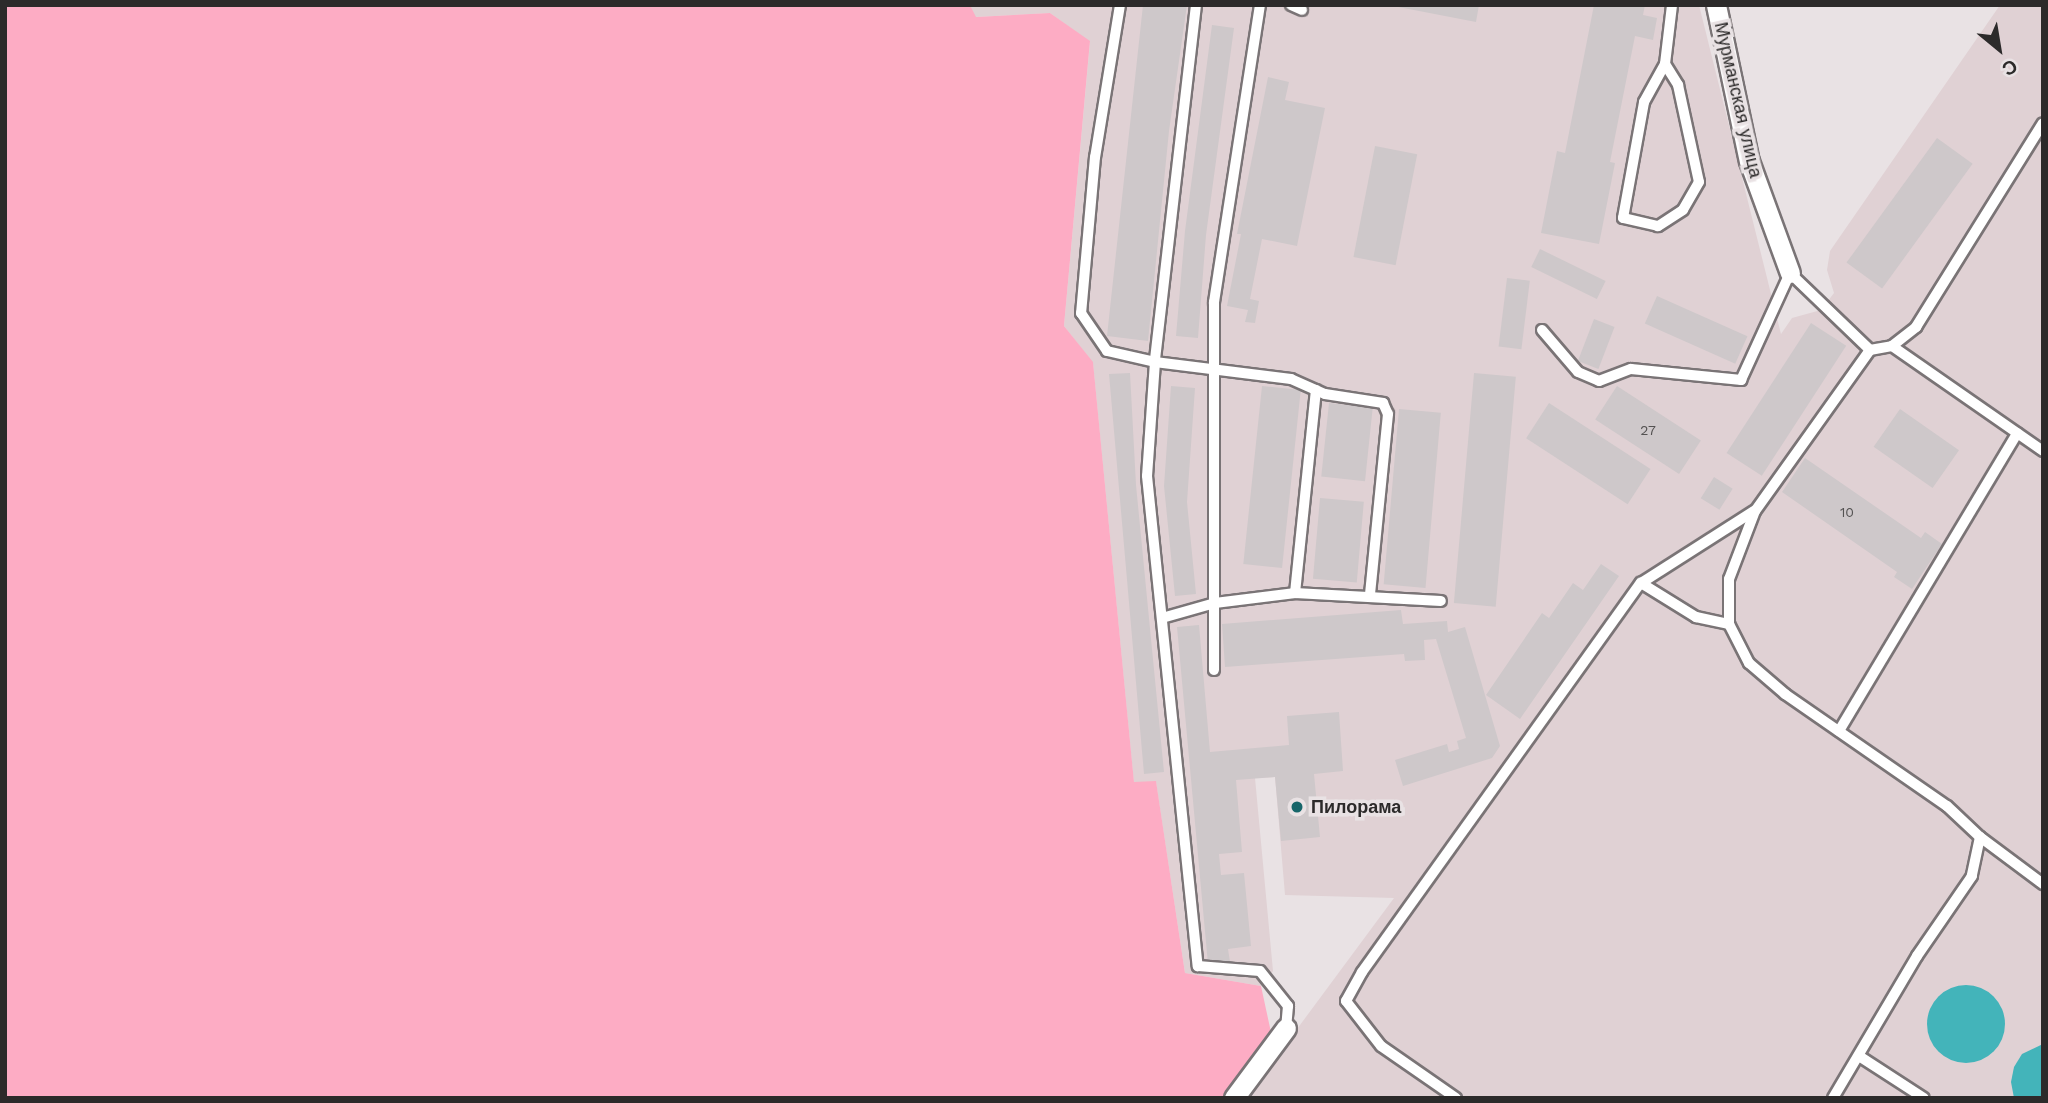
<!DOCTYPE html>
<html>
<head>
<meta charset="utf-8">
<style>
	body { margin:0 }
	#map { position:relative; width:2048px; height:1103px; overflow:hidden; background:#e9e2e4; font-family:"Work Sans",sans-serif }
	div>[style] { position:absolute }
	.built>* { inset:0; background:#e0d1d4 }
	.green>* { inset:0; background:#fdacc4 }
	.water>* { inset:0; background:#43b4ba }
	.round { border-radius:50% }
	.building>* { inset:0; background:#cec8ca; transform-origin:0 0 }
	.roads { filter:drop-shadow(2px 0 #7a7476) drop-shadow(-2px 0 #7a7476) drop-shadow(0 2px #7a7476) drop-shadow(0 -2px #7a7476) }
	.service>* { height:10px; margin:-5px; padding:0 5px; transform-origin:5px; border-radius:5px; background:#fff }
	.minor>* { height:19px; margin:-9.5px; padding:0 9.5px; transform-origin:9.5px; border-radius:9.5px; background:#fff }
	.dots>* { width:19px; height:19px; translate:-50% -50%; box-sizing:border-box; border:4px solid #e9e2e4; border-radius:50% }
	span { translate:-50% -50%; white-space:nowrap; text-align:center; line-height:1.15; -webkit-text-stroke:7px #e9e2e4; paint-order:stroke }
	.number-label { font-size:14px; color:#545252 }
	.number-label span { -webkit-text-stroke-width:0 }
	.street-label { font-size:18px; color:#2c2a2a }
	.poi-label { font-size:18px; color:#2c2a2a; font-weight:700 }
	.left { translate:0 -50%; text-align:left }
	.frame { position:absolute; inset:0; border:7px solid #2c2a2a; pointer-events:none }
	.north { position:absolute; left:1964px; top:14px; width:70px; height:70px; -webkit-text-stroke:5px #e9e2e4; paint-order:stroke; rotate:150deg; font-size:19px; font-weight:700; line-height:28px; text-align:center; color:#2c2a2a }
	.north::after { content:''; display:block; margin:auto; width:24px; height:32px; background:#2c2a2a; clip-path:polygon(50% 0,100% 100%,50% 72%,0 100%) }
</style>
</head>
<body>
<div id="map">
	<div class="built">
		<i style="clip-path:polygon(970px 5px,1699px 5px,1781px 334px,1792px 318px,1821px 310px,1834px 293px,1827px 270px,1830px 251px,2000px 5px,2043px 5px,2043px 1098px,1246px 1098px,1394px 898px,1285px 895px,1275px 777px,1255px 778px,1273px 971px,1261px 986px,1185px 973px,1156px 782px,1134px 783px,1093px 363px,1064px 326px,1090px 42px,1050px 13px,975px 17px)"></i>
	</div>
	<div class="green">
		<i style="clip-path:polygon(5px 5px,970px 5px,976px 17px,1050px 13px,1090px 41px,1064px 326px,1093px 362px,1134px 782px,1156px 781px,1185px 973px,1261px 986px,1272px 1037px,1226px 1098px,5px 1098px)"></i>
	</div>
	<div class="water">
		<i class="round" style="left:1927px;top:985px;width:78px;height:78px"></i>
		<i style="clip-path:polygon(2043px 1044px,2043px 1098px,2014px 1098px,2011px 1082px,2014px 1067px,2022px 1054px)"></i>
	</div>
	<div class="building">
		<i style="clip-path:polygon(1143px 5px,1187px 5px,1169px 131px,1148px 341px,1107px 336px)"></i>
		<i style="clip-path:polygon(1388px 5px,1479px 5px,1476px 22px)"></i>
		<i style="clip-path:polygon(1594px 5px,1645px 5px,1643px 15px,1657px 18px,1653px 40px,1635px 36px,1610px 162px,1615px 163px,1599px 244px,1541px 233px,1557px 151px,1565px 153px)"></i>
		<i style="clip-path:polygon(1212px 25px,1234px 28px,1206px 235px,1198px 338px,1176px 336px,1185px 231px)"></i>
		<i style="clip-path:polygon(1268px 77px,1289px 82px,1285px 100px,1325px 108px,1297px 246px,1262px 239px,1250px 299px,1259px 301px,1255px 323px,1245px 322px,1248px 310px,1227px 306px,1241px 234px,1237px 234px)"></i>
		<i style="left:1937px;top:138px;width:44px;height:154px;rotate:36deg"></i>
		<i style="left:1375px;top:146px;width:43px;height:113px;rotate:11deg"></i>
		<i style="left:1540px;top:249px;width:73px;height:20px;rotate:26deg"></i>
		<i style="left:1507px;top:278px;width:23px;height:69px;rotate:7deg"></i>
		<i style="left:1657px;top:296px;width:99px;height:30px;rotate:24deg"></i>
		<i style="left:1594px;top:319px;width:22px;height:45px;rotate:21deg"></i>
		<i style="left:1811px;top:323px;width:42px;height:155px;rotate:33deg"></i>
		<i style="clip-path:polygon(1130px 373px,1136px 485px,1164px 772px,1144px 774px,1109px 374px)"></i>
		<i style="left:1474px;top:373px;width:42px;height:231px;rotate:5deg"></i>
		<i style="clip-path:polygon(1171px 386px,1195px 388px,1187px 502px,1196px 594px,1175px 596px,1164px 486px)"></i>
		<i style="left:1262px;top:386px;width:39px;height:179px;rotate:6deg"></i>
		<i style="left:1617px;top:386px;width:100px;height:40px;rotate:33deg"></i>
		<i style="left:1329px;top:403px;width:44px;height:74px;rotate:6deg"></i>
		<i style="left:1549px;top:403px;width:121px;height:42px;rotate:33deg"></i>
		<i style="left:1399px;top:409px;width:42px;height:176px;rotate:5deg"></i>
		<i style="left:1900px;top:409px;width:72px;height:46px;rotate:35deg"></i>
		<i style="clip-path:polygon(1805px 458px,1921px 538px,1925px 532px,1942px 544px,1912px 589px,1894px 577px,1897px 572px,1782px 492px)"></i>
		<i style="left:1714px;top:477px;width:22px;height:25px;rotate:32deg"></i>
		<i style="left:1320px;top:498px;width:44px;height:81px;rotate:5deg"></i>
		<i style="clip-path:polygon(1601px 564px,1619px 576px,1520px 719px,1486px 695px,1542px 613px,1549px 618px,1573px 583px,1583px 590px)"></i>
		<i style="clip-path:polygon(1401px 610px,1403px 624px,1447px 621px,1448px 632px,1465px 627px,1500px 746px,1492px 758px,1403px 786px,1395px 760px,1447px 744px,1449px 752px,1459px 749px,1457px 741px,1466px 738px,1436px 639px,1424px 640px,1425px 660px,1405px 661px,1404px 654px,1225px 667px,1222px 624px)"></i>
		<i style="clip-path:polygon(1199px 625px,1210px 752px,1289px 745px,1287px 716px,1339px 712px,1343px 771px,1314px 774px,1320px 837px,1281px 841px,1275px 777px,1236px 780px,1242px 852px,1219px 854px,1221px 875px,1244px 873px,1251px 946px,1228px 949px,1230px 962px,1208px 964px,1177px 627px)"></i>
	</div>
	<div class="roads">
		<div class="service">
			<i style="left:1120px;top:5px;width:154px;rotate:99.3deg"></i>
			<i style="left:1095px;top:157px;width:157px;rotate:95.1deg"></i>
			<i style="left:1081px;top:313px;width:46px;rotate:55.6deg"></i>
			<i style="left:1107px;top:351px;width:49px;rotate:12.9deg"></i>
			<i style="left:1155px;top:362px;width:137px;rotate:7.1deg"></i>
			<i style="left:1291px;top:379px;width:37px;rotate:24deg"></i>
			<i style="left:1325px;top:394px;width:59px;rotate:8.8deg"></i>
			<i style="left:1383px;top:403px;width:12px;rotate:66deg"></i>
			<i style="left:1388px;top:414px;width:182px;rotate:95.7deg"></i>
			<i style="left:1196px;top:5px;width:359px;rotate:96.6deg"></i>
			<i style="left:1155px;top:362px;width:114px;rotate:94deg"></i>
			<i style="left:1147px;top:476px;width:493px;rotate:84.1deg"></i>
			<i style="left:1198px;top:966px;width:62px;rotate:4.6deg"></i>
			<i style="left:1260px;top:971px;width:45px;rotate:51.3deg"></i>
			<i style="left:1288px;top:1006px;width:22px;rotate:95deg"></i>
			<i style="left:1291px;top:5px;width:12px;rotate:24deg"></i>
			<i style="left:1665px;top:64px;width:25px;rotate:58deg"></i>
			<i style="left:1678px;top:85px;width:99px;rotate:77.8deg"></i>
			<i style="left:1699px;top:182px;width:32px;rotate:120deg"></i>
			<i style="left:1683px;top:210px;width:30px;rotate:147deg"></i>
			<i style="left:1658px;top:226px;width:36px;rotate:-167deg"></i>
			<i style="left:1623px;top:218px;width:118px;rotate:-79.7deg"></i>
			<i style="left:1644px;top:102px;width:43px;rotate:-61.1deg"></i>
			<i style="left:1665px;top:64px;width:59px;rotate:-83.2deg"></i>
			<i style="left:1542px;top:330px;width:55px;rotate:49.4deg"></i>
			<i style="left:1578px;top:372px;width:23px;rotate:23deg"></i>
			<i style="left:1599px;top:381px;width:34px;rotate:-21deg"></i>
			<i style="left:1631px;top:369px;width:111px;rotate:5.7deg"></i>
			<i style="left:1741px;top:380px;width:118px;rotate:-65.4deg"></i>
			<i style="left:1790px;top:273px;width:111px;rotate:43.9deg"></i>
			<i style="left:1870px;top:350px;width:198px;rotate:125.5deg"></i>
			<i style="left:1755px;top:511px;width:73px;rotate:110.9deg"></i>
			<i style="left:1729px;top:579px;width:45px;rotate:90deg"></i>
			<i style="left:1729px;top:624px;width:44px;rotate:62.9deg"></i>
			<i style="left:1749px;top:663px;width:48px;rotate:40.7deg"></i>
			<i style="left:1785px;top:694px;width:197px;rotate:34.7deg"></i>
			<i style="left:1947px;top:806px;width:45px;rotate:43.2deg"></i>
			<i style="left:1980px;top:837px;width:40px;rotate:102deg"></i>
			<i style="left:1972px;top:876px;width:97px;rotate:124.5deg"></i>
			<i style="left:1917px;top:956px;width:165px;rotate:120.6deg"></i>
			<i style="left:1892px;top:346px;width:31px;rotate:-38deg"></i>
			<i style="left:1916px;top:327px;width:240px;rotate:-58.1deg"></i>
			<i style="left:1870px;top:350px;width:22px;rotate:-10deg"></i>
			<i style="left:1892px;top:346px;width:184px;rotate:34.8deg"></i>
			<i style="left:1641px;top:583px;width:65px;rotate:31.7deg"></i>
			<i style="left:1696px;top:617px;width:34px;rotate:12deg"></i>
			<i style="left:1295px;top:593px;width:204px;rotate:-84.1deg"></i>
			<i style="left:1162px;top:618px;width:55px;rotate:-15.8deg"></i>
			<i style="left:1215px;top:603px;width:81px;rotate:-7.1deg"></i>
			<i style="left:1295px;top:593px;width:146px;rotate:3.1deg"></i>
			<i style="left:1214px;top:670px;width:368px;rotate:-90deg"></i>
			<i style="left:1214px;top:302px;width:301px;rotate:-81.2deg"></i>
			<i style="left:1839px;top:731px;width:347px;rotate:-59.1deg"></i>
			<i style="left:1980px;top:837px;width:79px;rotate:36.7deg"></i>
			<i style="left:1859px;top:1056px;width:77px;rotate:32.9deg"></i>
			<i style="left:1456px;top:1098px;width:91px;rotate:-145.3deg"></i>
			<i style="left:1381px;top:1046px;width:57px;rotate:-127.9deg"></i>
			<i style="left:1346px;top:1001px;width:33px;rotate:-61deg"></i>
			<i style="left:1362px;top:972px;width:479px;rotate:-54.4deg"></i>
			<i style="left:1641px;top:583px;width:134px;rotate:-32.5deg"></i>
		</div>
		<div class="minor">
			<i style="left:1716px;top:5px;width:159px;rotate:78.1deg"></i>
			<i style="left:1749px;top:161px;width:119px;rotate:69.9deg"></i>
			<i style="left:1234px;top:1098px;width:87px;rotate:-53.4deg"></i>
		</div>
	</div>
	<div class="dots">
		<i style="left:1297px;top:807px;background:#17666a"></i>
	</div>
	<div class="number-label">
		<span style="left:1648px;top:430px">27</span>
		<span style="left:1847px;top:512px">10</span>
	</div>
	<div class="street-label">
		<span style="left:1738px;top:100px;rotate:77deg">Мурманская улица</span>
	</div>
	<div class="poi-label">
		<span class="left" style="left:1311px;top:807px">Пилорама</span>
	</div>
	<div class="frame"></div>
	<div class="north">С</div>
</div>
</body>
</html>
